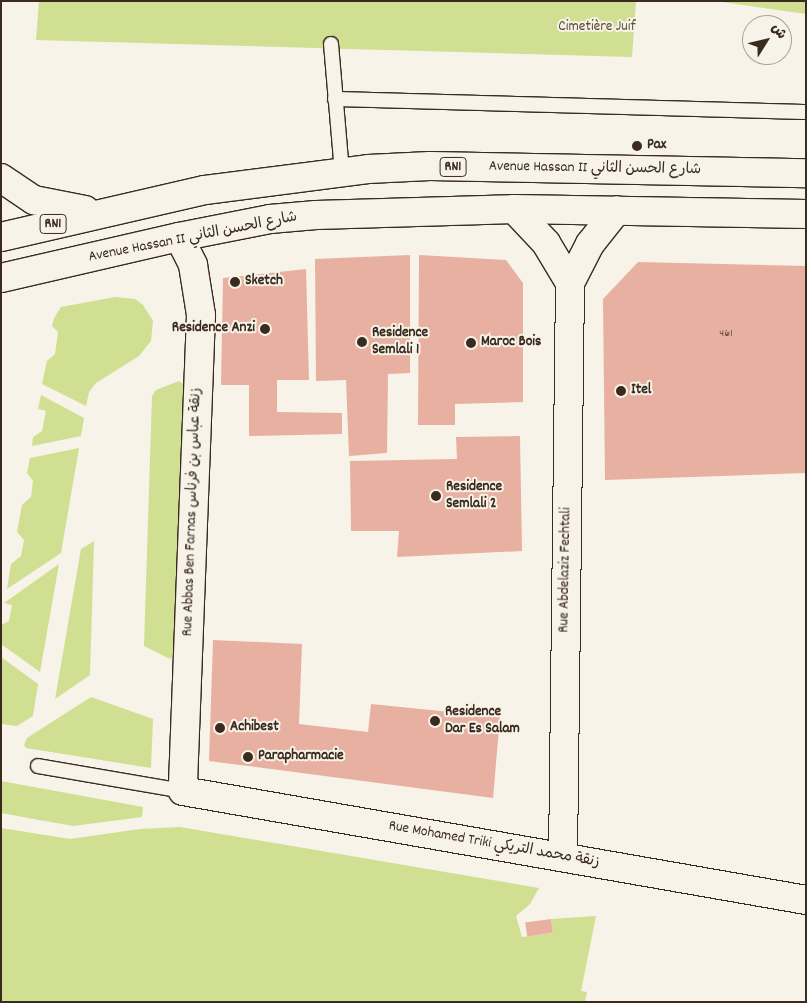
<!DOCTYPE html>
<html>
<head>
<meta charset="utf-8">
<style>
	body { margin:0 }
	#map { position:relative; width:807px; height:1003px; overflow:hidden; background:#f7f3e8; font-family:Dekko,"Playpen Sans Arabic",sans-serif }
	div>[style] { position:absolute }
	.green>* { inset:0; background:#d0df92 }
	.building>* { inset:0; background:#e8b0a0; transform-origin:0 0 }
	.roads { filter:drop-shadow(1px 0 #3b2a1e) drop-shadow(-1px 0 #3b2a1e) drop-shadow(0 1px #3b2a1e) drop-shadow(0 -1px #3b2a1e) }
	.lane>* { height:14px; margin:-7px; padding:0 7px; transform-origin:7px; border-radius:7px; background:#f7f3e8 }
	.secondary>* { height:28px; margin:-14px; padding:0 14px; transform-origin:14px; border-radius:14px; background:#f7f3e8 }
	.primary>* { height:28px; margin:-14px; padding:0 14px; transform-origin:14px; border-radius:14px; background:#f7f3e8 }
	.dots>* { width:14px; height:14px; translate:-50% -50%; box-sizing:border-box; border:2px solid #f7f3e8; border-radius:50% }
	span { translate:-50% -50%; white-space:nowrap; text-align:center; line-height:1.15; -webkit-text-stroke:4px #f7f3e8; paint-order:stroke }
	.number-label { font-size:12px; color:#664c3e }
	.number-label span { -webkit-text-stroke-width:0 }
	.shield-label span { padding:1px 4px; background:#f7f3e8; border:1px solid; border-radius:4px; -webkit-text-stroke-width:0 }
	.shield-label { font-size:14px; color:#3b2a1e; font-weight:700 }
	.park-label { font-size:15px; color:#594e35 }
	.poi-label { font-size:15px; color:#3b2a1e; font-weight:700 }
	.left { translate:0 -50%; text-align:left }
	.right { translate:-100% -50%; text-align:right }
	.street-label { font-size:15px; color:#3b2a1e }
	.frame { position:absolute; inset:0; border:2px solid #3b2a1e; pointer-events:none }
	.north { position:absolute; left:742px; top:15px; width:50px; height:50px; box-sizing:border-box; background:#f7f3e8; border:1px solid #aca397; border-radius:50%; rotate:54deg; font-size:14px; font-weight:700; line-height:20px; text-align:center; color:#3b2a1e }
	.north::after { content:''; display:block; margin:auto; width:18px; height:22px; background:#3b2a1e; clip-path:polygon(50% 0,100% 100%,50% 72%,0 100%) }
</style>
</head>
<body>
<div id="map">
	<div class="green">
		<i style="clip-path:polygon(39px 1px,636px 1px,632px 57px,36px 40px)"></i>
		<i style="clip-path:polygon(715px 1px,806px 1px,806px 14px)"></i>
		<i style="clip-path:polygon(115px 297px,135px 299px,143px 305px,153px 321px,151px 341px,139px 356px,96px 383px,89px 392px,86px 406px,42px 384px,47px 361px,55px 354px,58px 332px,52px 326px,54px 318px,61px 307px)"></i>
		<i style="clip-path:polygon(179px 381px,183px 384px,175px 655px,170px 659px,144px 646px,152px 396px,156px 390px)"></i>
		<i style="clip-path:polygon(41px 395px,84px 418px,81px 436px,32px 446px,33px 437px,42px 431px,46px 411px,38px 409px)"></i>
		<i style="clip-path:polygon(79px 448px,61px 553px,7px 589px,11px 564px,21px 556px,24px 540px,17px 532px,22px 505px,31px 497px,33px 481px,27px 473px,30px 458px)"></i>
		<i style="clip-path:polygon(94px 541px,90px 675px,55px 699px,81px 549px)"></i>
		<i style="clip-path:polygon(59px 564px,40px 672px,1px 644px,1px 625px,9px 621px,12px 605px,4px 603px)"></i>
		<i style="clip-path:polygon(1px 657px,38px 684px,33px 716px,17px 726px,1px 724px)"></i>
		<i style="clip-path:polygon(91px 697px,153px 719px,151px 768px,26px 748px,24px 745px,27px 738px)"></i>
		<i style="clip-path:polygon(1px 781px,143px 807px,142px 817px,73px 826px,1px 813px)"></i>
		<i style="clip-path:polygon(180px 827px,539px 888px,530px 904px,516px 916px,522px 937px,553px 933px,551px 919px,596px 916px,581px 991px,587px 992px,585px 1002px,1px 1002px,1px 828px,70px 839px,140px 829px)"></i>
	</div>
	<div class="building">
		<i style="clip-path:polygon(410px 255px,410px 373px,388px 374px,387px 453px,349px 456px,346px 380px,316px 381px,315px 259px)"></i>
		<i style="clip-path:polygon(419px 255px,506px 260px,523px 283px,523px 402px,455px 404px,455px 425px,418px 425px)"></i>
		<i style="clip-path:polygon(638px 262px,806px 266px,806px 473px,605px 480px,603px 299px)"></i>
		<i style="clip-path:polygon(306px 269px,309px 380px,277px 380px,277px 412px,342px 413px,342px 434px,249px 436px,249px 385px,221px 385px,223px 278px)"></i>
		<i style="clip-path:polygon(520px 436px,522px 551px,397px 557px,399px 531px,351px 531px,350px 461px,457px 459px,456px 437px)"></i>
		<i style="clip-path:polygon(213px 640px,302px 644px,299px 724px,368px 732px,371px 704px,500px 717px,493px 798px,209px 761px)"></i>
		<i style="left:551px;top:919px;width:14px;height:26px;rotate:82deg"></i>
	</div>
	<div class="roads">
		<div class="lane">
			<i style="left:331px;top:44px;width:128px;rotate:85.1deg"></i>
			<i style="left:335px;top:99px;width:471px;rotate:1.6deg"></i>
			<i style="left:38px;top:766px;width:147px;rotate:9.8deg"></i>
		</div>
		<div class="secondary">
			<i style="left:514px;top:209px;width:47px;rotate:46.7deg"></i>
			<i style="left:546px;top:243px;width:47px;rotate:59deg"></i>
			<i style="left:179px;top:237px;width:31px;rotate:63deg"></i>
			<i style="left:193px;top:265px;width:51px;rotate:80.9deg"></i>
			<i style="left:201px;top:315px;width:476px;rotate:92.2deg"></i>
			<i style="left:183px;top:791px;width:632px;rotate:9.92deg"></i>
			<i style="left:563px;top:857px;width:574px;rotate:-89.3deg"></i>
			<i style="left:570px;top:283px;width:44px;rotate:-62.9deg"></i>
			<i style="left:590px;top:244px;width:43px;rotate:-51.5deg"></i>
		</div>
		<div class="primary">
			<i style="left:1px;top:178px;width:40px;rotate:34deg"></i>
			<i style="left:34px;top:200px;width:52px;rotate:11.1deg"></i>
			<i style="left:1px;top:237px;width:209px;rotate:-13deg"></i>
			<i style="left:205px;top:190px;width:164px;rotate:-7.3deg"></i>
			<i style="left:368px;top:169px;width:62px;rotate:-2.8deg"></i>
			<i style="left:430px;top:166px;width:376px;rotate:1.1deg"></i>
			<i style="left:1px;top:278px;width:183px;rotate:-13deg"></i>
			<i style="left:179px;top:237px;width:93px;rotate:-11.2deg"></i>
			<i style="left:270px;top:219px;width:46px;rotate:-5deg"></i>
			<i style="left:316px;top:215px;width:198px;rotate:-1.7deg"></i>
			<i style="left:514px;top:209px;width:292px;rotate:1deg"></i>
		</div>
	</div>
	<div class="dots">
		<i style="left:637px;top:146px;background:#3b2a1e"></i>
		<i style="left:235px;top:282px;background:#3b2a1e"></i>
		<i style="left:265px;top:329px;background:#3b2a1e"></i>
		<i style="left:362px;top:342px;background:#3b2a1e"></i>
		<i style="left:471px;top:343px;background:#3b2a1e"></i>
		<i style="left:621px;top:391px;background:#3b2a1e"></i>
		<i style="left:436px;top:496px;background:#3b2a1e"></i>
		<i style="left:435px;top:721px;background:#3b2a1e"></i>
		<i style="left:220px;top:728px;background:#3b2a1e"></i>
		<i style="left:248px;top:757px;background:#3b2a1e"></i>
	</div>
	<div class="number-label">
		<span style="left:726px;top:334px">461</span>
	</div>
	<div class="shield-label">
		<span style="left:453px;top:167px">RN1</span>
		<span style="left:53px;top:224px">RN1</span>
	</div>
	<div class="park-label">
		<span style="left:597px;top:28px">Cimetière Juif</span>
	</div>
	<div class="poi-label">
		<span class="left" style="left:647px;top:146px">Pax</span>
		<span class="left" style="left:245px;top:282px">Sketch</span>
		<span class="right" style="left:255px;top:329px">Residence Anzi</span>
		<span class="left" style="left:372px;top:342px">Residence<br>Semlali 1</span>
		<span class="left" style="left:481px;top:343px">Maroc Bois</span>
		<span class="left" style="left:631px;top:391px">Itel</span>
		<span class="left" style="left:446px;top:496px">Residence<br>Semlali 2</span>
		<span class="left" style="left:445px;top:721px">Residence<br>Dar Es Salam</span>
		<span class="left" style="left:230px;top:728px">Achibest</span>
		<span class="left" style="left:258px;top:757px">Parapharmacie</span>
	</div>
	<div class="street-label">
		<span style="left:595px;top:169px;rotate:1deg">Avenue Hassan II شارع الحسن الثاني</span>
		<span style="left:193px;top:238px;rotate:-11deg">Avenue Hassan II شارع الحسن الثاني</span>
		<span style="left:193px;top:512px;rotate:-88deg">Rue Abbas Ben Farnas زنقة عباس بن فرناس</span>
		<span style="left:566px;top:570px;rotate:-89deg">Rue Abdelaziz Fechtali</span>
		<span style="left:494px;top:845px;rotate:10deg">Rue Mohamed Triki زنقة محمد التريكي</span>
	</div>
	<div class="frame"></div>
	<div class="north">ش</div>
</div>
</body>
</html>
